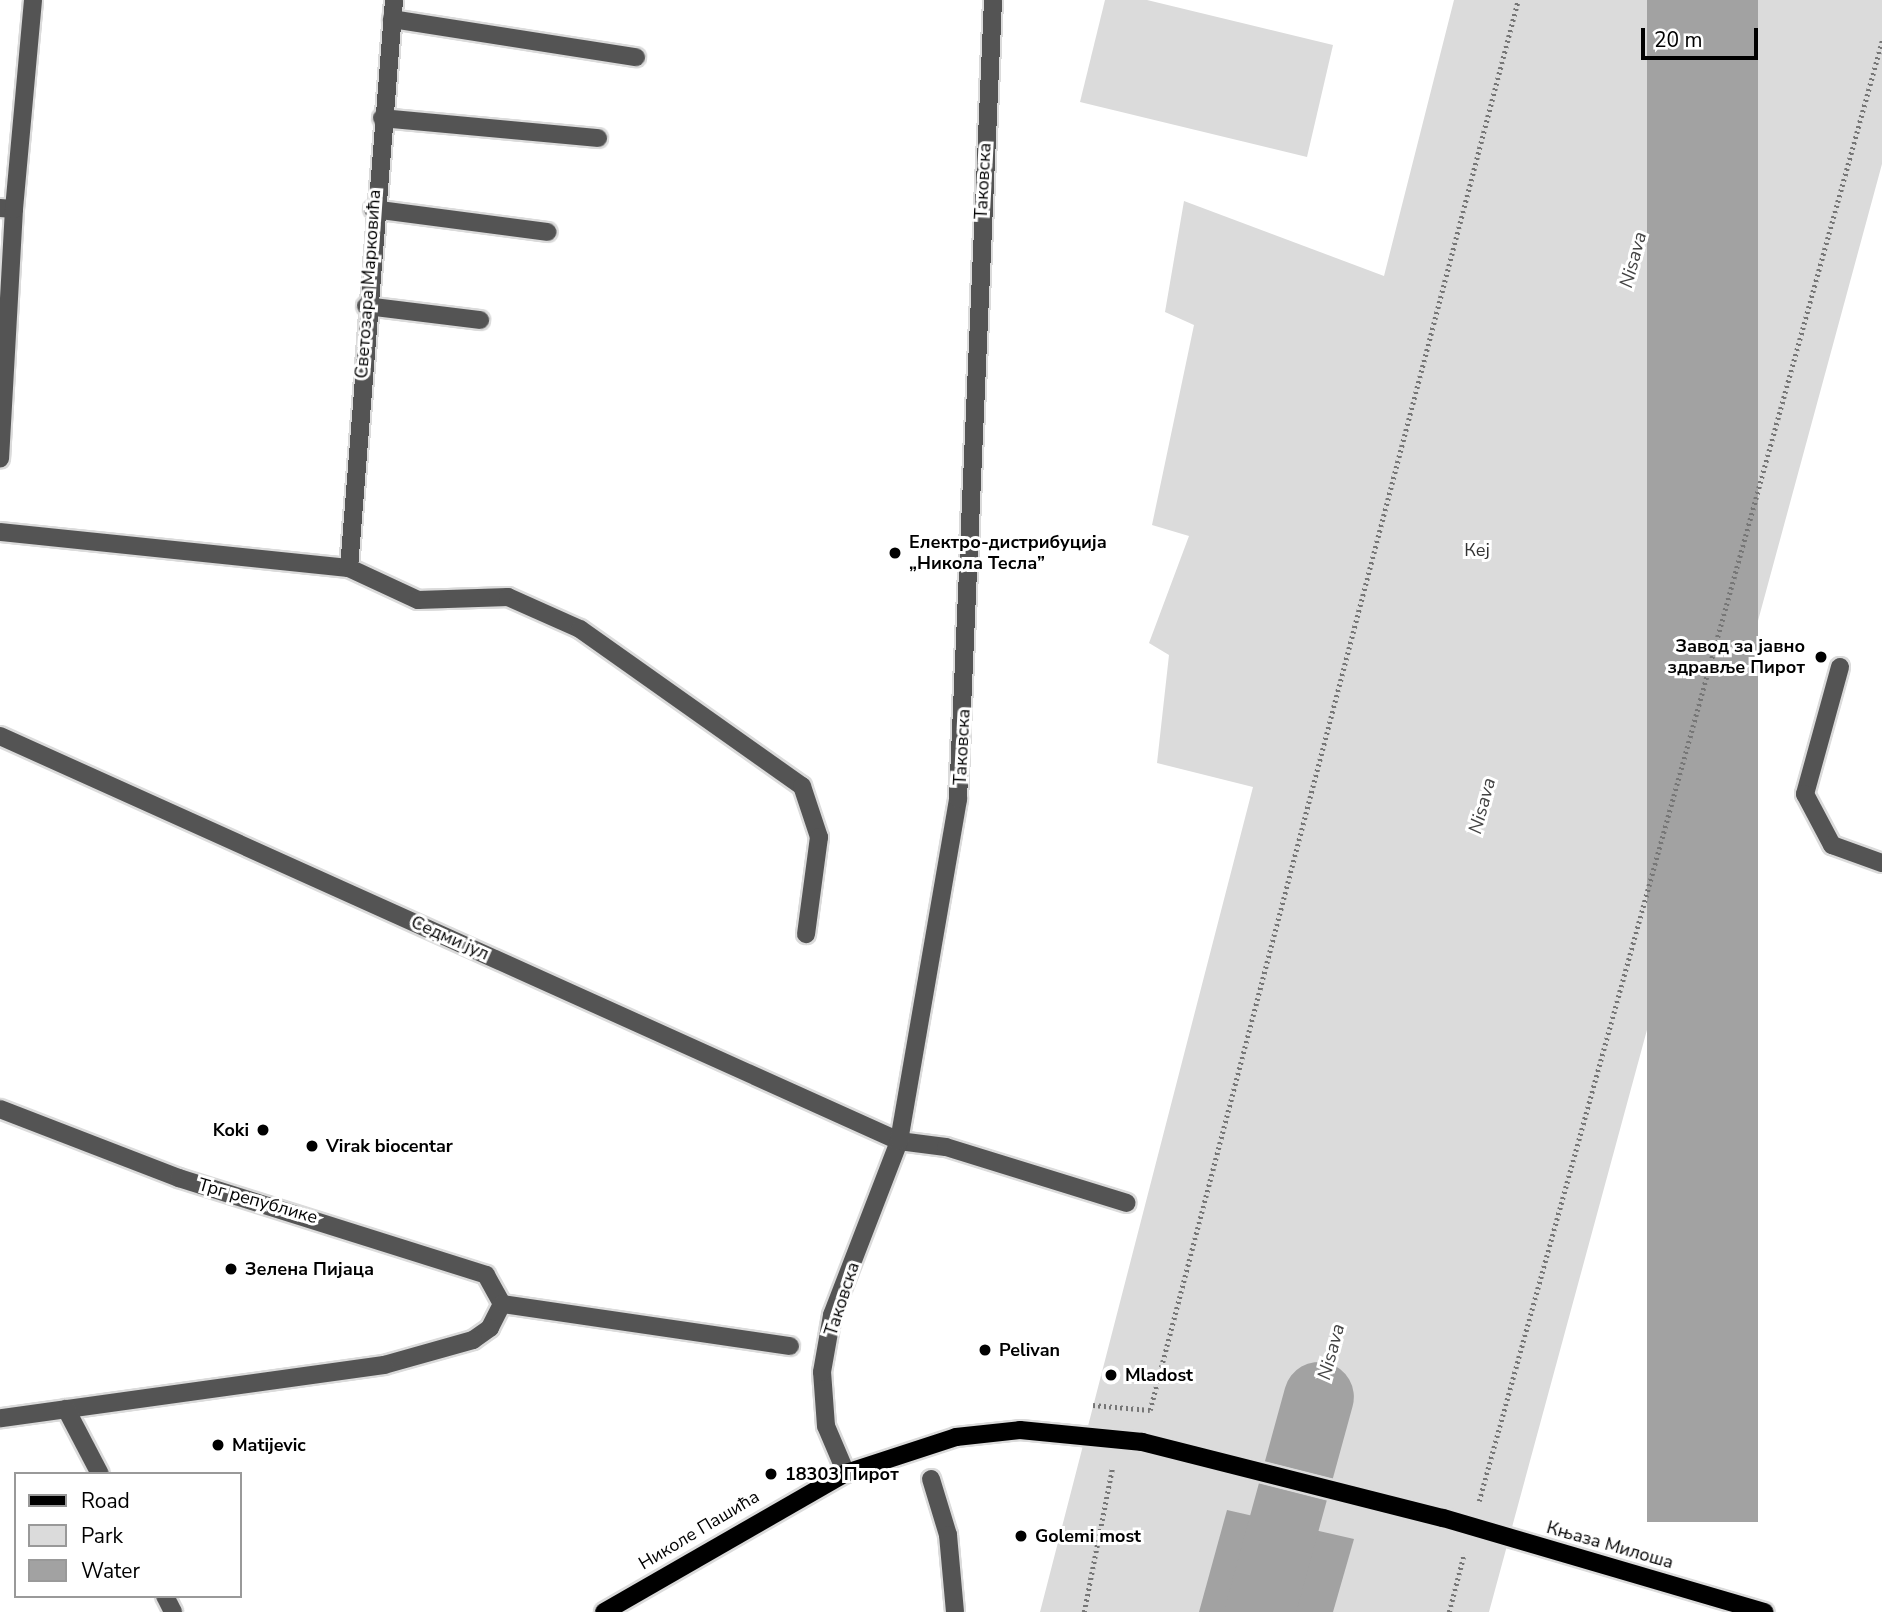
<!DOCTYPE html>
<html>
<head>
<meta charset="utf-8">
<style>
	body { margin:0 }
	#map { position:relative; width:1882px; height:1612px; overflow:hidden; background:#fff; font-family:"Nunito Sans",sans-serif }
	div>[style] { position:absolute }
	.green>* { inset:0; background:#dbdbdb }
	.water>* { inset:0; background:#a2a2a2; transform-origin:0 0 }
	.river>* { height:70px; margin:-35px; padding:0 35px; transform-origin:35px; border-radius:35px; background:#a2a2a2 }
	.path>* { height:4.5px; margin-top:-2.25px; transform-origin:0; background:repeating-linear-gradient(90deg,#767676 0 2px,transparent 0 5.5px) }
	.roads { filter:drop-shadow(2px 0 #dbdbdb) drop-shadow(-2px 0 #dbdbdb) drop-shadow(0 2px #dbdbdb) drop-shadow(0 -2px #dbdbdb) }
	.minor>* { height:18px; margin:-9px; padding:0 9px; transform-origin:9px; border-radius:9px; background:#545454 }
	.major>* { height:18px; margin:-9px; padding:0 9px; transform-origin:9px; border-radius:9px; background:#000 }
	.dots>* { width:19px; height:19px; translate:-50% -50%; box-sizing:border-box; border:4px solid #fff; border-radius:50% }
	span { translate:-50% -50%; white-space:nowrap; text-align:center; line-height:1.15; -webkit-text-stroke:6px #fff; paint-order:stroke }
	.street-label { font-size:18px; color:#000 }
	.poi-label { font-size:18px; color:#000; font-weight:700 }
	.left { translate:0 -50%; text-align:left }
	.right { translate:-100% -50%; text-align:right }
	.park-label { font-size:18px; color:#323232 }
	.water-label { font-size:19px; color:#434343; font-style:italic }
	.legend { position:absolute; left:14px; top:1472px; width:228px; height:126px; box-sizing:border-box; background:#fff; border:2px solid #999; margin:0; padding:9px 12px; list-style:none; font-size:21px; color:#000 }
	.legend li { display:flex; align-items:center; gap:14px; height:35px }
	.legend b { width:35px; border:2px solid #999 }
	.scale { position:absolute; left:1641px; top:28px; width:117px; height:32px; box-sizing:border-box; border:4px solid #000; border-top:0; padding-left:9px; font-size:21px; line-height:24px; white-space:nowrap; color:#000; -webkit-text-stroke:5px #fff; paint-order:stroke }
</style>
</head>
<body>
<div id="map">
	<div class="green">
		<i style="clip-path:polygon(1105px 0,1147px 0,1333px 45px,1307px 157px,1080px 102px)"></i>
		<i style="clip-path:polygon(1454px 0,1882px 0,1882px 164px,1489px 1612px,1040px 1612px,1253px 787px,1157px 763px,1169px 655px,1149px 643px,1189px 536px,1152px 525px,1194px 325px,1165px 312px,1184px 201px,1384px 276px)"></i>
	</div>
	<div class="water">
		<i style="left:1647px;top:0;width:111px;height:1522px"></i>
		<i style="clip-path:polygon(1227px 1510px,1354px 1539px,1333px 1612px,1199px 1612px)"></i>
	</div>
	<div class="river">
		<i style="left:1260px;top:1612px;width:223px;rotate:-74.7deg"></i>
	</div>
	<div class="path">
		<i style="left:1093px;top:1405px;width:57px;rotate:5deg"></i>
		<i style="left:1150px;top:1410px;width:1457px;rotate:-75.37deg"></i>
		<i style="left:1479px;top:1501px;width:1515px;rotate:-74.57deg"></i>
		<i style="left:1084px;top:1612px;width:146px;rotate:-78.9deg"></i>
		<i style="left:1449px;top:1612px;width:60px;rotate:-75.5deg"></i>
	</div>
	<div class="roads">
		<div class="minor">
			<i style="left:392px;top:19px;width:247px;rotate:8.9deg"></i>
			<i style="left:382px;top:118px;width:217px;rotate:5.3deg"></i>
			<i style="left:0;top:208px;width:14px;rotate:4deg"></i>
			<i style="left:14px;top:209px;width:250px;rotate:93.2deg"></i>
			<i style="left:14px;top:209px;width:210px;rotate:-84.8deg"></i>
			<i style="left:373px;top:209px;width:176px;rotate:7.5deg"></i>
			<i style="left:366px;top:306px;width:115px;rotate:7deg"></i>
			<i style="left:0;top:532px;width:351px;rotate:5.9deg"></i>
			<i style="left:349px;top:568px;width:76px;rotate:24.9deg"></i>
			<i style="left:418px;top:600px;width:90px;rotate:-1.9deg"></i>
			<i style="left:508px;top:597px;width:79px;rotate:24deg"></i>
			<i style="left:580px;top:629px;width:272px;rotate:35.3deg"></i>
			<i style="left:802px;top:786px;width:54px;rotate:71.6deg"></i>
			<i style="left:819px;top:837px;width:98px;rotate:97.6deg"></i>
			<i style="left:349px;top:568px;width:570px;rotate:-85.47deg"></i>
			<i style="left:1840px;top:667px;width:132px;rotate:105.4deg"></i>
			<i style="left:1805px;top:794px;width:58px;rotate:62.1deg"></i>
			<i style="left:1832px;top:845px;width:53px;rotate:19.8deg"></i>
			<i style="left:0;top:736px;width:986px;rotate:24.25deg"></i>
			<i style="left:899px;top:1141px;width:47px;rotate:7.3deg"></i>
			<i style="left:946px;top:1147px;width:189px;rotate:17.2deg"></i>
			<i style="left:0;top:1109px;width:192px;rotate:21.1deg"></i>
			<i style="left:179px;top:1178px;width:322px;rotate:17.5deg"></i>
			<i style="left:486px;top:1275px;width:33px;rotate:61deg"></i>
			<i style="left:502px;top:1304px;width:27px;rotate:117deg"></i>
			<i style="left:490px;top:1328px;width:21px;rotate:145deg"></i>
			<i style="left:473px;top:1340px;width:92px;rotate:164.3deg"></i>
			<i style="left:384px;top:1365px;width:388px;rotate:172.1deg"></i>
			<i style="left:502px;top:1304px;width:291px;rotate:8.3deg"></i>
			<i style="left:66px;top:1409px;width:73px;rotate:62.4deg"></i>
			<i style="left:846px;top:1473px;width:51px;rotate:-113.1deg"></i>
			<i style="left:826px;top:1426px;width:54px;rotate:-94.2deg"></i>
			<i style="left:822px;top:1372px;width:58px;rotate:-80deg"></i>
			<i style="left:832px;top:1315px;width:186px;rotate:-68.9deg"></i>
			<i style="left:899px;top:1141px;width:347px;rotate:-80.2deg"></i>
			<i style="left:958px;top:799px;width:800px;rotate:-87.49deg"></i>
			<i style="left:931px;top:1479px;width:59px;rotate:73.1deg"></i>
			<i style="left:948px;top:1535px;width:77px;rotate:84.8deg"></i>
			<i style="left:165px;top:1596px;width:18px;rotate:63deg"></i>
		</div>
		<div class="major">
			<i style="left:604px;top:1612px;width:279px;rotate:-29.9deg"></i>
			<i style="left:846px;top:1473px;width:116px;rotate:-18.1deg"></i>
			<i style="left:956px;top:1437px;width:64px;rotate:-6.2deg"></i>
			<i style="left:1020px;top:1430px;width:123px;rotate:5.6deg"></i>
			<i style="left:1142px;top:1442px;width:310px;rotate:14.2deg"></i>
			<i style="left:1443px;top:1518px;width:335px;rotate:16.3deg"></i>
		</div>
	</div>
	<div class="dots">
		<i style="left:895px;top:553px;background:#000"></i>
		<i style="left:1821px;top:657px;background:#000"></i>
		<i style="left:263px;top:1130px;background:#000"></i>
		<i style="left:312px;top:1146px;background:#000"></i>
		<i style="left:231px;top:1269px;background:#000"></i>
		<i style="left:985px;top:1350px;background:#000"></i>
		<i style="left:1111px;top:1375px;background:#000"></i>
		<i style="left:218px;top:1445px;background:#000"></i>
		<i style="left:771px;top:1474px;background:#000"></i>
		<i style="left:1021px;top:1536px;background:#000"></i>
	</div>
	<div class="street-label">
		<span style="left:983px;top:181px;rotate:-87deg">Таковска</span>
		<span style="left:368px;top:284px;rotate:-86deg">Светозара Марковића</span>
		<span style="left:962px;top:747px;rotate:-87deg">Таковска</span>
		<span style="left:450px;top:938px;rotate:24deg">Седми јул</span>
		<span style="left:258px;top:1201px;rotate:16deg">Трг републике</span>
		<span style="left:842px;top:1299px;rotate:-72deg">Таковска</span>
		<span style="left:699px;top:1530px;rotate:-31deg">Николе Пашића</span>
		<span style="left:1610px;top:1545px;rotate:16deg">Књаза Милоша</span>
	</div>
	<div class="poi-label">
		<span class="left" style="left:909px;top:553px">Електро-дистрибуција<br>„Никола Тесла”</span>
		<span class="right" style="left:1805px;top:657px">Завод за јавно<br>здравље Пирот</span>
		<span class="right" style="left:249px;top:1130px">Koki</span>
		<span class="left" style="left:326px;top:1146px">Virak biocentar</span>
		<span class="left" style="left:245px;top:1269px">Зелена Пијаца</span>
		<span class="left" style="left:999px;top:1350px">Pelivan</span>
		<span class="left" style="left:1125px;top:1375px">Mladost</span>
		<span class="left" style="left:232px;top:1445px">Matijevic</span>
		<span class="left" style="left:785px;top:1474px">18303 Пирот</span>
		<span class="left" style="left:1035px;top:1536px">Golemi most</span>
	</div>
	<div class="park-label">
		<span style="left:1477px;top:550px">Кеј</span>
	</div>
	<div class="water-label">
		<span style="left:1634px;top:260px;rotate:-75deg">Nisava</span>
		<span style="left:1483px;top:806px;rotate:-75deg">Nisava</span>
		<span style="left:1332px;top:1352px;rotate:-75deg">Nisava</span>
	</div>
	<ul class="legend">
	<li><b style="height:9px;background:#000"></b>Road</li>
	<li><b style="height:19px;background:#dbdbdb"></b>Park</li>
	<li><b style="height:19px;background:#a2a2a2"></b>Water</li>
	</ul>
	<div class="scale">20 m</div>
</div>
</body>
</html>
